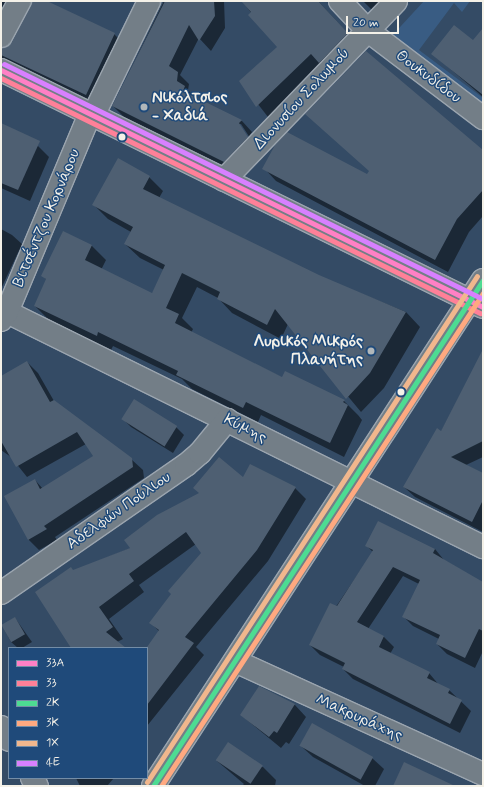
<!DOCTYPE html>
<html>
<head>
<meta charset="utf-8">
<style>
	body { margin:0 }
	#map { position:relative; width:484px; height:787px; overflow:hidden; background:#344b65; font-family:Mynerve,sans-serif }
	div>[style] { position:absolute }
	.green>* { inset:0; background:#395c83 }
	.shadow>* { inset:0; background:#0007 }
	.building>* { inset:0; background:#4e5f72; transform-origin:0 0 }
	.roads { filter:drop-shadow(1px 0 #9ba5af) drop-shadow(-1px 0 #9ba5af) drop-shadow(0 1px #9ba5af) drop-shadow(0 -1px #9ba5af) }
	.minor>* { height:22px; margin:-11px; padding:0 11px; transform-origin:11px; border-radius:11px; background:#737e87 }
	.major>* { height:22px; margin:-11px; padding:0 11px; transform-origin:11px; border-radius:11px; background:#737e87 }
	.bus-1>* { height:5px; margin:-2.5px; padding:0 2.5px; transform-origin:2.5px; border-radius:2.5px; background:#ff80c5 }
	.bus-2>* { height:5px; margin:-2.5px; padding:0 2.5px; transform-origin:2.5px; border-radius:2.5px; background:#ff8098 }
	.bus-3>* { height:5px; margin:-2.5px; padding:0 2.5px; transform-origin:2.5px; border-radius:2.5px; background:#4ddb92 }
	.bus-4>* { height:5px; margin:-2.5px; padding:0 2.5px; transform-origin:2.5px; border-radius:2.5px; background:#ffa980 }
	.bus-5>* { height:5px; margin:-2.5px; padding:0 2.5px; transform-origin:2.5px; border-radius:2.5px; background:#f1b78d }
	.bus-6>* { height:5px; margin:-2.5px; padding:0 2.5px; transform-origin:2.5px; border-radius:2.5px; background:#d880ff }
	.dots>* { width:11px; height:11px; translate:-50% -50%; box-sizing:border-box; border:2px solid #1f4a7a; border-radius:50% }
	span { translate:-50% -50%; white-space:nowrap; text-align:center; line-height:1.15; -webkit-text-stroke:3px #1f4a7a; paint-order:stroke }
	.street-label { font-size:16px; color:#f4f1e8 }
	.poi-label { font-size:16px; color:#f4f1e8; font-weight:700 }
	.left { translate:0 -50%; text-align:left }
	.right { translate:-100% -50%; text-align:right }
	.frame { position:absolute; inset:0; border:2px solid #f4f1e8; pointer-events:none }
	.legend { position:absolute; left:8px; top:647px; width:140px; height:132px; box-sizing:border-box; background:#1f4a7a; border:1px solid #748da6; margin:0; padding:5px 7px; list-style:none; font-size:12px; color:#f4f1e8 }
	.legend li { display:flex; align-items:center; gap:8px; height:20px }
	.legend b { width:20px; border:1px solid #748da6 }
	.scale { position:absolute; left:346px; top:16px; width:53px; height:18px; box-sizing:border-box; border:2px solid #f4f1e8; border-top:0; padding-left:5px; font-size:12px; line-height:14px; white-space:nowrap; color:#f4f1e8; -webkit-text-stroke:3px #1f4a7a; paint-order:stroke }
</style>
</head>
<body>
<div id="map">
	<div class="green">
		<i style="clip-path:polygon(424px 1px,470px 1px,462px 12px,454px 3px,419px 50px,483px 98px,483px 119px,389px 39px)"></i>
	</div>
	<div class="shadow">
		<i style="clip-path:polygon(1px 1px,32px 2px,22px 7px,2px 43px,2px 49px,12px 43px,33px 1px,44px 1px,114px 34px,127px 47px,98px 107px,1px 60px)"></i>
		<i style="clip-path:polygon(evenodd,164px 1px,224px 1px,225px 28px,211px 51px,199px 38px,180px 75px,189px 84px,188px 90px,195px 98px,242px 121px,252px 132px,250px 135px,258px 149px,236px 172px,124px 117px,113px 106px,164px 1px,239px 124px,241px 124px,252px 141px,250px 142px,239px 124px)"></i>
		<i style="clip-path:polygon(242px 1px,318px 1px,358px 44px,322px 64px,268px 117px,240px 81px,278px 47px)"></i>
		<i style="clip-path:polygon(363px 1px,394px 1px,378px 16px)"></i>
		<i style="clip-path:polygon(483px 30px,483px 97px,433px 54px,473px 42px)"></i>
		<i style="clip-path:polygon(38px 146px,49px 157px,30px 201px,1px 188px,1px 165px)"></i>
		<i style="clip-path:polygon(483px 151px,483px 216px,469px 232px,448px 272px,276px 181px,264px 168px,367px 175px)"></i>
		<i style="clip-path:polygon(149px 177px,163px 191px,159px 198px,318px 276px,406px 312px,420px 327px,384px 388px,361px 412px,288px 324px,281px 339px,232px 313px,218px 298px,197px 287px,182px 318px,193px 329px,191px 333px,283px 378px,344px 401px,358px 415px,362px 420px,344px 457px,261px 415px,258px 422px,192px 389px,182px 379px,113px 346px,111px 350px,49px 320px,35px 306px,47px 280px,43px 276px,63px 232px,92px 246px,106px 260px,101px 270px,152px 294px,164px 270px,140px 258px,125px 244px,131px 232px,108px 219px,94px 205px)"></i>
		<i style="clip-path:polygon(1px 229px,12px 235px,22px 244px,1px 289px)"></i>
		<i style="clip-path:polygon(483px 351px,483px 457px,466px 465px,483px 474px,483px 532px,415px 497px,404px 487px,441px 432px)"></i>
		<i style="clip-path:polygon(27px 362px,38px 373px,54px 401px,131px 459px,143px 470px,144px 478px,55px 537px,57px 540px,39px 550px,28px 539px,35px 480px,43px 489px,94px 456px,86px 444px,27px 477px,11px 457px,1px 450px,1px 377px)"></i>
		<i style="clip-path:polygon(123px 419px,176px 427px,184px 435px,173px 453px,131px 427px)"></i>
		<i style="clip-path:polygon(243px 479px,295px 488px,306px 499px,268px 561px,196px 647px,204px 655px,147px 726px,147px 649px,160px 632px,151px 623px,202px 553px,196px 544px,139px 585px,144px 592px,109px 619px,123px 639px,117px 642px,124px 648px,72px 648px,73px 571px,131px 548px)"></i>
		<i style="clip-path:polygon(367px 546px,435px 549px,444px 560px,483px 583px,483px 651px,475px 668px,447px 654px,437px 644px,439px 639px,413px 626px,403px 616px,419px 584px,403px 576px,368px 629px,384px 637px,394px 647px,390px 654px,429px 673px,439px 685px,449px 690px,471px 711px,460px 733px,353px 679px,343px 669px,344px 667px,320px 655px,310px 645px,373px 552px)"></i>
		<i style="clip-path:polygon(15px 618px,32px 642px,22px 648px,18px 648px,11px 642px,2px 626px)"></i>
		<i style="clip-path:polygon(259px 688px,295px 705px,306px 717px,289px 744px,286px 742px,281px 748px,241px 715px)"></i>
		<i style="clip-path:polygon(301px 746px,372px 758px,384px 769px,375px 786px,365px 786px,313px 757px)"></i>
		<i style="clip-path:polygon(217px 761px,263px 767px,276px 780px,275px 786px,242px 786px,244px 784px)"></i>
		<i style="clip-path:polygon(76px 778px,114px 778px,107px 786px,80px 786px)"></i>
	</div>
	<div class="building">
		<i style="clip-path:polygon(32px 1px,47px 1px,115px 33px,86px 95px,1px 55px,1px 48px,12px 42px)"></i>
		<i style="clip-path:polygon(165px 1px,214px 1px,215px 16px,199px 41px,189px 25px,169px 66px,178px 72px,177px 81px,185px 86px,183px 91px,242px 120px,239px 123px,248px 137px,224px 162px,112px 106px)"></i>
		<i style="clip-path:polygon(241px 1px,318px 1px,348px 33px,319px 63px,311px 54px,256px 107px,239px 81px,277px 47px,248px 15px,251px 12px)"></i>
		<i style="clip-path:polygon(454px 25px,473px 40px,483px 28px,483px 95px,431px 54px)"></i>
		<i style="clip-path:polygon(366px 51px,483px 150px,483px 190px,457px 219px,435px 260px,262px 169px,275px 145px,287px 132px,367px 174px,369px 171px,305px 114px)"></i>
		<i style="clip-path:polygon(1px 123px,40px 141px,18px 190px,1px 183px)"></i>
		<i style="clip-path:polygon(118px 158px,150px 176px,143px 189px,319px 275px,406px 312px,370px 373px,346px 399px,275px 309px,267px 325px,217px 299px,220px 292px,182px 273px,166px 308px,179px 314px,175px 323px,282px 377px,285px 371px,345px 400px,343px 402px,348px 405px,330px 443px,246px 402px,243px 408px,176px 375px,178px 371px,98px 332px,97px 336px,34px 306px,46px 279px,41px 276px,63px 231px,92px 245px,85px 260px,152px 293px,165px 265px,124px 244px,133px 227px,92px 205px)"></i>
		<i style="clip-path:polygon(483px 349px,483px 441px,451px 457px,483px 473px,483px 500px,472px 522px,403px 487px,437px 428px,441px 431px)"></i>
		<i style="clip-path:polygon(27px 361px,50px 402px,54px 400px,132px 458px,133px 467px,44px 526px,47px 529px,28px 540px,4px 496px,35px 479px,40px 489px,93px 456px,77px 432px,16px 467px,1px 441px,1px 376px)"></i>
		<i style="left:134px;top:399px;width:51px;height:24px;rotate:32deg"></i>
		<i style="clip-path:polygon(219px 457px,243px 477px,250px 464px,296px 487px,257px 550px,185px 637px,194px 643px,147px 705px,147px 647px,159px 630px,149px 623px,171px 594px,168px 591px,201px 553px,186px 532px,129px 574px,134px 581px,99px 607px,113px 627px,106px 632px,126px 648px,71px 648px,35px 592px,71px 567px,73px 570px,130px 548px,124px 540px,157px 515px,199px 493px,193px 488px)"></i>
		<i style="clip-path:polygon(378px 521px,435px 549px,433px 553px,483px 582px,483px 631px,479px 629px,465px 658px,436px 644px,440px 635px,402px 617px,420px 580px,393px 567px,357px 622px,384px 636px,379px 647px,430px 672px,427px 678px,450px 689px,448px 693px,462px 700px,450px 724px,342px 669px,345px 663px,309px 645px,330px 603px,337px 606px,373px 550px,365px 546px)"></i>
		<i style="left:15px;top:617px;width:20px;height:16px;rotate:60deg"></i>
		<i style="clip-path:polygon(259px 686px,295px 704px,277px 733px,274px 731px,269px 737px,240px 715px)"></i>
		<i style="left:312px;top:723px;width:70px;height:26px;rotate:29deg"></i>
		<i style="left:228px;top:742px;width:42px;height:22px;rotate:34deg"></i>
		<i style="clip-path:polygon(404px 762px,455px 786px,393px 786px)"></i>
	</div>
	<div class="roads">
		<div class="minor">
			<i style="left:340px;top:1px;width:40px;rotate:47deg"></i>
			<i style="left:367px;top:30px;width:146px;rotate:37.2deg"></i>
			<i style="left:1px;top:36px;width:40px;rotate:-62deg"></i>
			<i style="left:93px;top:116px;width:128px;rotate:-64deg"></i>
			<i style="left:224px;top:180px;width:248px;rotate:-46.1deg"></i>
			<i style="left:7px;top:312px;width:531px;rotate:26.28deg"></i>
			<i style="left:1px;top:320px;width:10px;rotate:-53deg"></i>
			<i style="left:7px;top:312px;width:215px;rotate:-67.3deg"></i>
			<i style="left:1px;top:593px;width:225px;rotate:-34.7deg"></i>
			<i style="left:186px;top:465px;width:18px;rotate:-41deg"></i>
			<i style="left:200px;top:453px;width:43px;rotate:-50.7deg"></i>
			<i style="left:235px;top:661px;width:273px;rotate:24.5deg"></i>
		</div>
		<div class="major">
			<i style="left:1px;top:70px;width:537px;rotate:26.18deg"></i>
			<i style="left:1px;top:727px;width:15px;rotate:58deg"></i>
			<i style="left:32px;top:778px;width:9px;rotate:58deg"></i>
			<i style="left:153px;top:786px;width:604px;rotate:-56.89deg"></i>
		</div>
	</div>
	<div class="bus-1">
		<i style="left:1px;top:70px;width:537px;rotate:26.18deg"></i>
	</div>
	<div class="bus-2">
		<i style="left:1px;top:78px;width:534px;rotate:26.13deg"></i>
	</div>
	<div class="bus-3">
		<i style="left:153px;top:786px;width:604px;rotate:-56.89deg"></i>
	</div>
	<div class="bus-4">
		<i style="left:161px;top:786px;width:589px;rotate:-56.85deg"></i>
	</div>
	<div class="bus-5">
		<i style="left:147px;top:782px;width:604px;rotate:-56.89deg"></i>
	</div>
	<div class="bus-6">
		<i style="left:4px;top:64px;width:534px;rotate:26.13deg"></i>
	</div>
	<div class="dots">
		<i style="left:144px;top:107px;background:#b1b7ba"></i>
		<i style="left:122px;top:137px;background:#f4f1e8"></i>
		<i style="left:371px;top:351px;background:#b1b7ba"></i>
		<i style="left:401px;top:392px;background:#f4f1e8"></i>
	</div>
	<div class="street-label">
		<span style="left:428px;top:77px;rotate:37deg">Θουκυδίδου</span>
		<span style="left:302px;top:99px;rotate:-47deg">Διονυσίου Σολωμού</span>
		<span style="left:47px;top:218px;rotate:-67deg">Βιτσέντζου Κορνάρου</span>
		<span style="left:245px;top:429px;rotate:27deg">Κύμης</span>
		<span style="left:119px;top:511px;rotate:-35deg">Αδελφών Πούλιου</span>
		<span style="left:359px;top:718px;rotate:24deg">Μακρυράχης</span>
	</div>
	<div class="poi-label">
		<span class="left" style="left:152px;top:107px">Νικόλτσιος<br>- Χαδιά</span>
		<span class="right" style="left:363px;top:351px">Λυρικός Μικρός<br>Πλανήτης</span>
	</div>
	<div class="frame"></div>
	<ul class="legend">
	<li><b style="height:5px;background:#ff80c5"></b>33A</li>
	<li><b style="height:5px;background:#ff8098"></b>33</li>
	<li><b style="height:5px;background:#4ddb92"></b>2Κ</li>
	<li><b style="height:5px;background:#ffa980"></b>3Κ</li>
	<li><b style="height:5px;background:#f1b78d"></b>1Χ</li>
	<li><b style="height:5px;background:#d880ff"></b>4Ε</li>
	</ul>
	<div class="scale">20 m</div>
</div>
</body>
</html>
